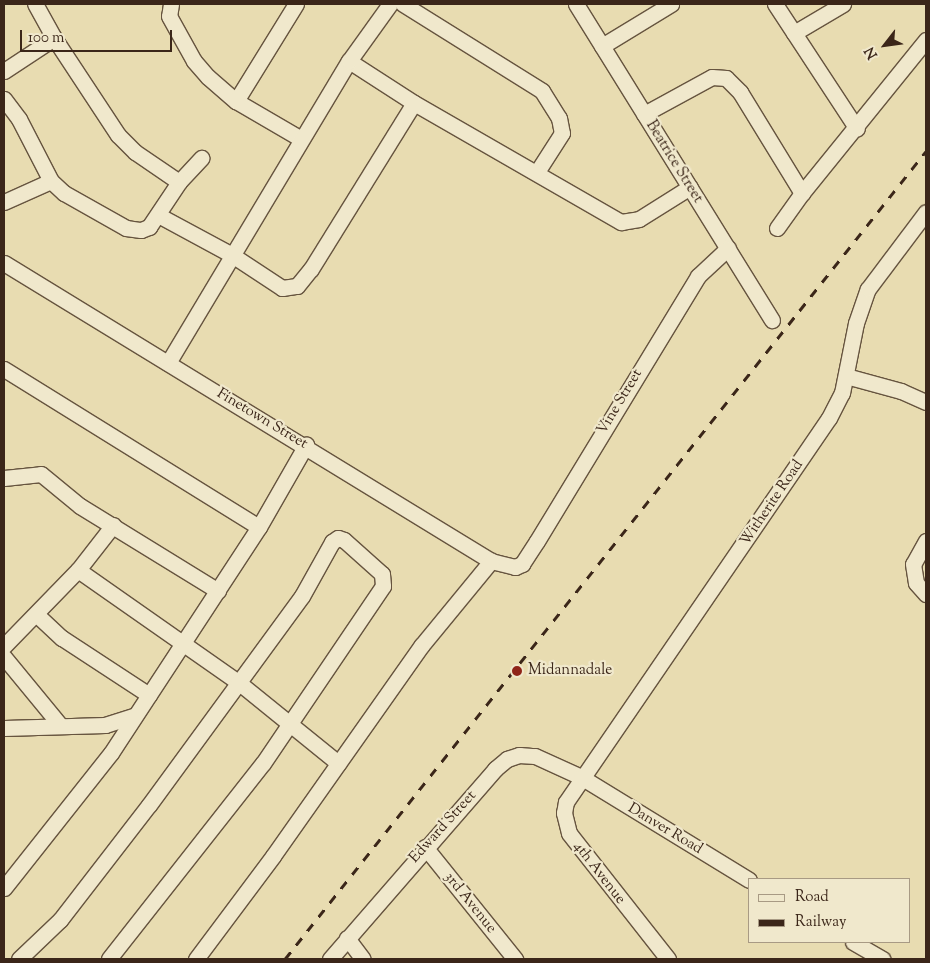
<!DOCTYPE html>
<html>
<head>
<meta charset="utf-8">
<style>
	body { margin:0 }
	#map { position:relative; width:930px; height:963px; overflow:hidden; background:#e8dcb1; font-family:"Sorts Mill Goudy",serif }
	div>[style] { position:absolute }
	.roads { filter:drop-shadow(1px 0 #66543f) drop-shadow(-1px 0 #66543f) drop-shadow(0 1px #66543f) drop-shadow(0 -1px #66543f) }
	.minor>* { height:15px; margin:-7.5px; padding:0 7.5px; transform-origin:7.5px; border-radius:7.5px; background:#f0e8cc }
	.rail>* { height:3px; margin-top:-1.5px; transform-origin:0; background:repeating-linear-gradient(90deg,#3b2619 0 9px,transparent 0 18px) }
	.dots>* { width:14px; height:14px; translate:-50% -50%; box-sizing:border-box; border:2px solid #f0e8cc; border-radius:50% }
	span { translate:-50% -50%; white-space:nowrap; text-align:center; line-height:1.15; -webkit-text-stroke:4.5px #f0e8cc; paint-order:stroke }
	.street-label { font-size:15px; color:#3b2619 }
	.poi-label { font-size:15px; color:#3b2619 }
	.left { translate:0 -50%; text-align:left }
	.frame { position:absolute; inset:0; border:5px solid #3b2619; pointer-events:none }
	.legend { position:absolute; left:748px; top:878px; width:162px; height:65px; box-sizing:border-box; background:#f0e8cc; border:1px solid #a89a84; margin:0; padding:6px 9px; list-style:none; font-size:15px; color:#3b2619 }
	.legend li { display:flex; align-items:center; gap:10px; height:25px }
	.legend b { width:25px; border:1px solid #a89a84 }
	.north { position:absolute; left:860px; top:20px; width:50px; height:50px; -webkit-text-stroke:4px #f0e8cc; paint-order:stroke; rotate:240deg; font-size:14px; font-weight:700; line-height:20px; text-align:center; color:#3b2619 }
	.north::after { content:''; display:block; margin:auto; width:18px; height:22px; background:#3b2619; clip-path:polygon(50% 0,100% 100%,50% 72%,0 100%) }
	.scale { position:absolute; left:20px; top:30px; width:152px; height:22px; box-sizing:border-box; border:2px solid #3b2619; border-top:0; padding-left:6px; font-size:15px; line-height:18px; white-space:nowrap; color:#3b2619; -webkit-text-stroke:4px #f0e8cc; paint-order:stroke }
</style>
</head>
<body>
<div id="map">
	<div class="roads">
		<div class="minor">
			<i style="left:171px;top:4px;width:12px;rotate:99deg"></i>
			<i style="left:169px;top:16px;width:51px;rotate:60.9deg"></i>
			<i style="left:194px;top:61px;width:21px;rotate:49deg"></i>
			<i style="left:208px;top:77px;width:37px;rotate:41deg"></i>
			<i style="left:236px;top:101px;width:75px;rotate:30.3deg"></i>
			<i style="left:403px;top:4px;width:164px;rotate:32deg"></i>
			<i style="left:542px;top:91px;width:32px;rotate:58deg"></i>
			<i style="left:559px;top:118px;width:15px;rotate:79deg"></i>
			<i style="left:562px;top:133px;width:46px;rotate:122.7deg"></i>
			<i style="left:576px;top:4px;width:372px;rotate:58.2deg"></i>
			<i style="left:775px;top:4px;width:149px;rotate:56.7deg"></i>
			<i style="left:794px;top:33px;width:57px;rotate:-30.6deg"></i>
			<i style="left:602px;top:46px;width:81px;rotate:-31.3deg"></i>
			<i style="left:349px;top:61px;width:77px;rotate:32.9deg"></i>
			<i style="left:414px;top:103px;width:239px;rotate:29.9deg"></i>
			<i style="left:621px;top:222px;width:18px;rotate:-9deg"></i>
			<i style="left:639px;top:219px;width:60px;rotate:-32.1deg"></i>
			<i style="left:4px;top:71px;width:60px;rotate:-33.4deg"></i>
			<i style="left:4px;top:99px;width:25px;rotate:53deg"></i>
			<i style="left:19px;top:119px;width:70px;rotate:62.7deg"></i>
			<i style="left:236px;top:101px;width:114px;rotate:-58.3deg"></i>
			<i style="left:644px;top:114px;width:77px;rotate:-28.6deg"></i>
			<i style="left:712px;top:77px;width:14px;rotate:4deg"></i>
			<i style="left:726px;top:78px;width:20px;rotate:45deg"></i>
			<i style="left:740px;top:92px;width:119px;rotate:58.5deg"></i>
			<i style="left:802px;top:193px;width:197px;rotate:-51deg"></i>
			<i style="left:179px;top:182px;width:33px;rotate:-47deg"></i>
			<i style="left:4px;top:202px;width:51px;rotate:-24.1deg"></i>
			<i style="left:51px;top:181px;width:18px;rotate:43deg"></i>
			<i style="left:64px;top:193px;width:71px;rotate:29.4deg"></i>
			<i style="left:126px;top:228px;width:15px;rotate:8deg"></i>
			<i style="left:141px;top:230px;width:9px;rotate:-21deg"></i>
			<i style="left:149px;top:227px;width:54px;rotate:-56.3deg"></i>
			<i style="left:179px;top:182px;width:53px;rotate:-145.7deg"></i>
			<i style="left:135px;top:152px;width:24px;rotate:-135deg"></i>
			<i style="left:118px;top:135px;width:116px;rotate:-123.4deg"></i>
			<i style="left:54px;top:38px;width:39px;rotate:-119deg"></i>
			<i style="left:158px;top:215px;width:84px;rotate:28.4deg"></i>
			<i style="left:232px;top:255px;width:60px;rotate:33.4deg"></i>
			<i style="left:282px;top:288px;width:15px;rotate:-8deg"></i>
			<i style="left:297px;top:286px;width:22px;rotate:-51deg"></i>
			<i style="left:311px;top:269px;width:195px;rotate:-58.2deg"></i>
			<i style="left:777px;top:228px;width:43px;rotate:-54.5deg"></i>
			<i style="left:4px;top:263px;width:571px;rotate:31.46deg"></i>
			<i style="left:491px;top:561px;width:25px;rotate:14deg"></i>
			<i style="left:515px;top:567px;width:8px;rotate:-23deg"></i>
			<i style="left:522px;top:564px;width:27px;rotate:-57deg"></i>
			<i style="left:537px;top:541px;width:310px;rotate:-58.7deg"></i>
			<i style="left:698px;top:276px;width:41px;rotate:-43deg"></i>
			<i style="left:168px;top:363px;width:352px;rotate:-59.1deg"></i>
			<i style="left:349px;top:61px;width:70px;rotate:-54.3deg"></i>
			<i style="left:4px;top:369px;width:300px;rotate:31.8deg"></i>
			<i style="left:846px;top:376px;width:57px;rotate:15.3deg"></i>
			<i style="left:901px;top:391px;width:27px;rotate:24deg"></i>
			<i style="left:4px;top:478px;width:37px;rotate:-6deg"></i>
			<i style="left:41px;top:474px;width:50px;rotate:39.4deg"></i>
			<i style="left:80px;top:506px;width:162px;rotate:31.6deg"></i>
			<i style="left:926px;top:541px;width:26px;rotate:119deg"></i>
			<i style="left:913px;top:564px;width:19px;rotate:81deg"></i>
			<i style="left:916px;top:583px;width:15px;rotate:48deg"></i>
			<i style="left:78px;top:570px;width:195px;rotate:35deg"></i>
			<i style="left:238px;top:682px;width:129px;rotate:39deg"></i>
			<i style="left:37px;top:615px;width:34px;rotate:43deg"></i>
			<i style="left:62px;top:638px;width:104px;rotate:33.2deg"></i>
			<i style="left:4px;top:646px;width:106px;rotate:-45.8deg"></i>
			<i style="left:78px;top:570px;width:57px;rotate:-52.1deg"></i>
			<i style="left:4px;top:657px;width:88px;rotate:50.5deg"></i>
			<i style="left:4px;top:728px;width:101px;rotate:-1.7deg"></i>
			<i style="left:105px;top:725px;width:29px;rotate:-18deg"></i>
			<i style="left:425px;top:847px;width:144px;rotate:51.2deg"></i>
			<i style="left:4px;top:888px;width:172px;rotate:-51.6deg"></i>
			<i style="left:111px;top:753px;width:270px;rotate:-56.8deg"></i>
			<i style="left:259px;top:527px;width:95px;rotate:-60.2deg"></i>
			<i style="left:347px;top:938px;width:26px;rotate:53deg"></i>
			<i style="left:853px;top:942px;width:34px;rotate:30deg"></i>
			<i style="left:19px;top:959px;width:57px;rotate:-43.6deg"></i>
			<i style="left:60px;top:920px;width:145px;rotate:-52.3deg"></i>
			<i style="left:149px;top:805px;width:259px;rotate:-53.8deg"></i>
			<i style="left:302px;top:596px;width:62px;rotate:-60.9deg"></i>
			<i style="left:332px;top:542px;width:7px;rotate:-34deg"></i>
			<i style="left:338px;top:538px;width:6px;rotate:18deg"></i>
			<i style="left:344px;top:540px;width:51px;rotate:41.8deg"></i>
			<i style="left:382px;top:574px;width:12px;rotate:85deg"></i>
			<i style="left:383px;top:586px;width:214px;rotate:124.1deg"></i>
			<i style="left:263px;top:763px;width:249px;rotate:128.2deg"></i>
			<i style="left:196px;top:959px;width:129px;rotate:-53.2deg"></i>
			<i style="left:273px;top:856px;width:258px;rotate:-54.8deg"></i>
			<i style="left:422px;top:645px;width:109px;rotate:-50.6deg"></i>
			<i style="left:330px;top:959px;width:252px;rotate:-49deg"></i>
			<i style="left:495px;top:769px;width:16px;rotate:-40deg"></i>
			<i style="left:507px;top:759px;width:13px;rotate:-18deg"></i>
			<i style="left:519px;top:755px;width:16px;rotate:4deg"></i>
			<i style="left:535px;top:756px;width:51px;rotate:24.5deg"></i>
			<i style="left:581px;top:777px;width:197px;rotate:31.5deg"></i>
			<i style="left:668px;top:959px;width:160px;rotate:-128.2deg"></i>
			<i style="left:569px;top:833px;width:21px;rotate:-104deg"></i>
			<i style="left:564px;top:813px;width:11px;rotate:-80deg"></i>
			<i style="left:566px;top:802px;width:465px;rotate:-55.6deg"></i>
			<i style="left:829px;top:418px;width:28px;rotate:-63deg"></i>
			<i style="left:842px;top:393px;width:71px;rotate:-78.7deg"></i>
			<i style="left:856px;top:323px;width:36px;rotate:-71deg"></i>
			<i style="left:868px;top:289px;width:96px;rotate:-53deg"></i>
		</div>
	</div>
	<div class="rail">
		<i style="left:285px;top:959px;width:1031px;rotate:-51.57deg"></i>
	</div>
	<div class="dots">
		<i style="left:517px;top:671px;background:#8f2418"></i>
	</div>
	<div class="street-label">
		<span style="left:674px;top:162px;rotate:58deg">Beatrice Street</span>
		<span style="left:620px;top:402px;rotate:-59deg">Vine Street</span>
		<span style="left:262px;top:419px;rotate:31deg">Finetown Street</span>
		<span style="left:772px;top:503px;rotate:-56deg">Witherite Road</span>
		<span style="left:443px;top:827px;rotate:-48deg">Edward Street</span>
		<span style="left:665px;top:829px;rotate:31deg">Danver Road</span>
		<span style="left:599px;top:873px;rotate:52deg">4th Avenue</span>
		<span style="left:470px;top:903px;rotate:51deg">3rd Avenue</span>
	</div>
	<div class="poi-label">
		<span class="left" style="left:528px;top:671px">Midannadale</span>
	</div>
	<div class="frame"></div>
	<ul class="legend">
	<li><b style="height:6px;background:#f0e8cc"></b>Road</li>
	<li><b style="height:6px;background:#3b2619"></b>Railway</li>
	</ul>
	<div class="north">N</div>
	<div class="scale">100 m</div>
</div>
</body>
</html>
